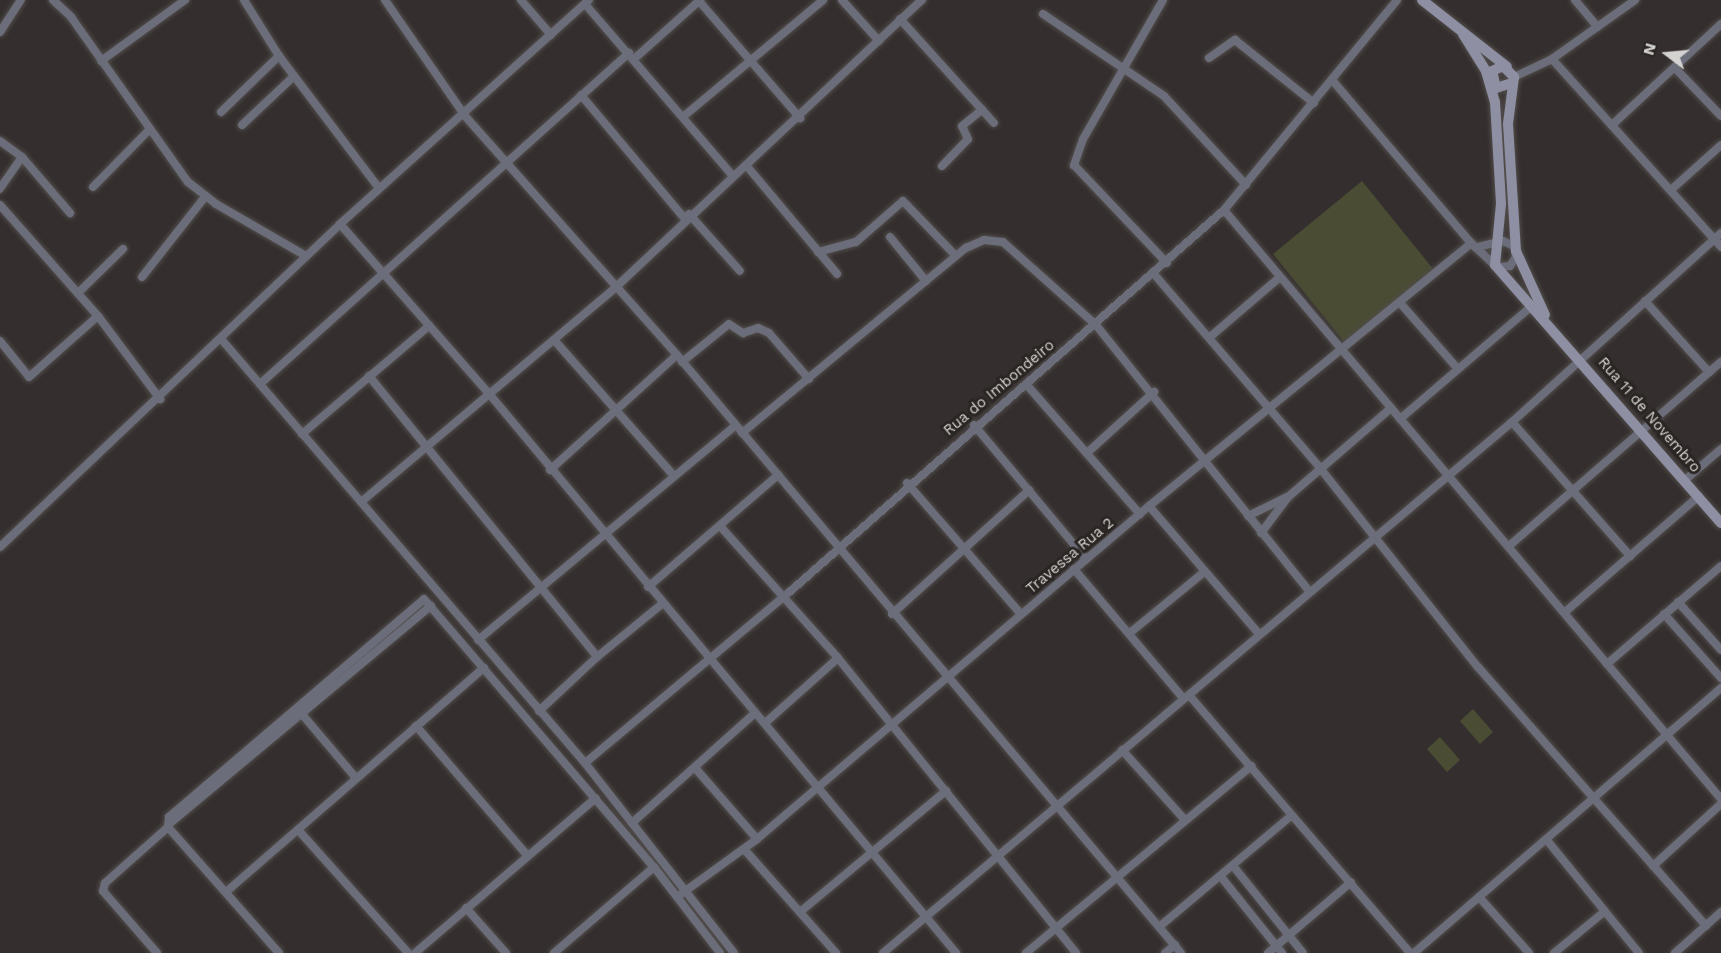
<!DOCTYPE html>
<html>
<head>
<meta charset="utf-8">
<style>
	body { margin:0 }
	#map { position:relative; width:1721px; height:953px; overflow:hidden; background:#342f2e; font-family:"Work Sans",sans-serif }
	div>[style] { position:absolute }
	.green>* { inset:0; background:#4a4c34 }
	.roads { filter:drop-shadow(0 0 2px #514d4b) drop-shadow(0 0 2px #514d4b) }
	.minor>* { height:8px; margin:-4px; padding:0 4px; transform-origin:4px; border-radius:4px; background:#6c6d7a }
	.secondary>* { height:10px; margin:-5px; padding:0 5px; transform-origin:5px; border-radius:5px; background:#8e8fa3 }
	span { translate:-50% -50%; white-space:nowrap; text-align:center; line-height:1.15; -webkit-text-stroke:6px #2a2624; paint-order:stroke }
	.street-label { font-size:15px; color:#d5d3d1 }
	.north { position:absolute; left:1637px; top:24px; width:60px; height:60px; -webkit-text-stroke:4px #2a2624; paint-order:stroke; rotate:286deg; font-size:16px; font-weight:700; line-height:24px; text-align:center; color:#d5d3d1 }
	.north::after { content:''; display:block; margin:auto; width:21px; height:27px; background:#d5d3d1; clip-path:polygon(50% 0,100% 100%,50% 72%,0 100%) }
</style>
</head>
<body>
<div id="map">
	<div class="green">
		<div style="clip-path:polygon(1362px 181px,1434px 270px,1345px 343px,1273px 254px)"></div>
		<div style="clip-path:polygon(1473px 709px,1493px 732px,1480px 744px,1460px 721px)"></div>
		<div style="clip-path:polygon(1440px 737px,1460px 760px,1447px 772px,1427px 749px)"></div>
	</div>
	<div class="roads">
		<div class="minor">
			<div style="left:53px;top:0;width:25px;rotate:43deg"></div>
			<div style="left:71px;top:17px;width:202px;rotate:54.7deg"></div>
			<div style="left:188px;top:182px;width:36px;rotate:38deg"></div>
			<div style="left:216px;top:204px;width:104px;rotate:30deg"></div>
			<div style="left:244px;top:0;width:66px;rotate:58deg"></div>
			<div style="left:279px;top:56px;width:166px;rotate:52.9deg"></div>
			<div style="left:385px;top:0;width:141px;rotate:55.4deg"></div>
			<div style="left:465px;top:116px;width:319px;rotate:48.4deg"></div>
			<div style="left:677px;top:355px;width:782px;rotate:49.88deg"></div>
			<div style="left:521px;top:0;width:46px;rotate:49.4deg"></div>
			<div style="left:842px;top:0;width:55px;rotate:47.9deg"></div>
			<div style="left:1163px;top:0;width:160px;rotate:119.9deg"></div>
			<div style="left:1083px;top:139px;width:28px;rotate:109deg"></div>
			<div style="left:1074px;top:165px;width:135px;rotate:46.5deg"></div>
			<div style="left:1575px;top:0;width:35px;rotate:50deg"></div>
			<div style="left:699px;top:1px;width:155px;rotate:49.2deg"></div>
			<div style="left:585px;top:4px;width:227px;rotate:49.3deg"></div>
			<div style="left:1043px;top:14px;width:146px;rotate:34.1deg"></div>
			<div style="left:1164px;top:96px;width:121px;rotate:47.3deg"></div>
			<div style="left:900px;top:19px;width:140px;rotate:47.9deg"></div>
			<div style="left:0;top:32px;width:38px;rotate:-57deg"></div>
			<div style="left:1209px;top:58px;width:32px;rotate:-35deg"></div>
			<div style="left:1235px;top:40px;width:101px;rotate:38.6deg"></div>
			<div style="left:634px;top:59px;width:89px;rotate:-41.8deg"></div>
			<div style="left:1552px;top:59px;width:253px;rotate:48deg"></div>
			<div style="left:101px;top:61px;width:104px;rotate:-36deg"></div>
			<div style="left:1675px;top:68px;width:66px;rotate:46.2deg"></div>
			<div style="left:1514px;top:77px;width:42px;rotate:-25.3deg"></div>
			<div style="left:1552px;top:59px;width:102px;rotate:-35.4deg"></div>
			<div style="left:1333px;top:81px;width:213px;rotate:49.6deg"></div>
			<div style="left:1471px;top:243px;width:33px;rotate:43deg"></div>
			<div style="left:1495px;top:265px;width:4px;rotate:27deg"></div>
			<div style="left:1499px;top:267px;width:11px;rotate:-5deg"></div>
			<div style="left:1510px;top:266px;width:11px;rotate:-56deg"></div>
			<div style="left:1516px;top:257px;width:11px;rotate:-100deg"></div>
			<div style="left:1514px;top:246px;width:12px;rotate:-156deg"></div>
			<div style="left:1503px;top:241px;width:28px;rotate:167deg"></div>
			<div style="left:581px;top:95px;width:162px;rotate:50deg"></div>
			<div style="left:221px;top:112px;width:81px;rotate:-44deg"></div>
			<div style="left:684px;top:116px;width:181px;rotate:-39.8deg"></div>
			<div style="left:242px;top:125px;width:71px;rotate:-43.3deg"></div>
			<div style="left:1612px;top:125px;width:149px;rotate:-42.8deg"></div>
			<div style="left:0;top:141px;width:27px;rotate:36deg"></div>
			<div style="left:22px;top:157px;width:39px;rotate:125deg"></div>
			<div style="left:22px;top:157px;width:74px;rotate:49.4deg"></div>
			<div style="left:746px;top:165px;width:142px;rotate:50.1deg"></div>
			<div style="left:942px;top:166px;width:37px;rotate:-46deg"></div>
			<div style="left:968px;top:139px;width:14px;rotate:-115deg"></div>
			<div style="left:962px;top:126px;width:26px;rotate:-39deg"></div>
			<div style="left:93px;top:187px;width:81px;rotate:-45.5deg"></div>
			<div style="left:1672px;top:189px;width:66px;rotate:-41.9deg"></div>
			<div style="left:0;top:205px;width:148px;rotate:48.6deg"></div>
			<div style="left:98px;top:316px;width:104px;rotate:53.2deg"></div>
			<div style="left:1224px;top:210px;width:771px;rotate:49.84deg"></div>
			<div style="left:689px;top:214px;width:76px;rotate:48.2deg"></div>
			<div style="left:340px;top:224px;width:229px;rotate:48.7deg"></div>
			<div style="left:491px;top:396px;width:726px;rotate:50.14deg"></div>
			<div style="left:890px;top:237px;width:57px;rotate:50.7deg"></div>
			<div style="left:818px;top:252px;width:39px;rotate:-15deg"></div>
			<div style="left:856px;top:242px;width:62px;rotate:-41.1deg"></div>
			<div style="left:903px;top:201px;width:76px;rotate:46.1deg"></div>
			<div style="left:1154px;top:274px;width:255px;rotate:49.4deg"></div>
			<div style="left:1320px;top:468px;width:254px;rotate:51.6deg"></div>
			<div style="left:1478px;top:667px;width:345px;rotate:48.6deg"></div>
			<div style="left:142px;top:277px;width:102px;rotate:-51.8deg"></div>
			<div style="left:78px;top:293px;width:63px;rotate:-44.4deg"></div>
			<div style="left:1645px;top:301px;width:96px;rotate:48deg"></div>
			<div style="left:1401px;top:304px;width:86px;rotate:48.8deg"></div>
			<div style="left:1210px;top:337px;width:92px;rotate:-40.6deg"></div>
			<div style="left:222px;top:340px;width:557px;rotate:49.37deg"></div>
			<div style="left:585px;top:763px;width:241px;rotate:51.9deg"></div>
			<div style="left:0;top:341px;width:46px;rotate:51.1deg"></div>
			<div style="left:29px;top:377px;width:92px;rotate:-41.5deg"></div>
			<div style="left:555px;top:341px;width:180px;rotate:48.6deg"></div>
			<div style="left:682px;top:362px;width:60px;rotate:-39deg"></div>
			<div style="left:729px;top:324px;width:17px;rotate:33deg"></div>
			<div style="left:743px;top:333px;width:16px;rotate:-18deg"></div>
			<div style="left:758px;top:328px;width:12px;rotate:24deg"></div>
			<div style="left:769px;top:333px;width:61px;rotate:49deg"></div>
			<div style="left:369px;top:376px;width:362px;rotate:50.9deg"></div>
			<div style="left:597px;top:657px;width:84px;rotate:-39.2deg"></div>
			<div style="left:260px;top:384px;width:496px;rotate:-41.9deg"></div>
			<div style="left:1026px;top:384px;width:173px;rotate:48.8deg"></div>
			<div style="left:1400px;top:419px;width:174px;rotate:-40.6deg"></div>
			<div style="left:1512px;top:422px;width:179px;rotate:48.6deg"></div>
			<div style="left:974px;top:425px;width:175px;rotate:50.1deg"></div>
			<div style="left:742px;top:433px;width:291px;rotate:-39.6deg"></div>
			<div style="left:966px;top:248px;width:20px;rotate:-24deg"></div>
			<div style="left:984px;top:240px;width:19px;rotate:6deg"></div>
			<div style="left:1003px;top:242px;width:125px;rotate:41.7deg"></div>
			<div style="left:1096px;top:325px;width:341px;rotate:51.3deg"></div>
			<div style="left:302px;top:434px;width:167px;rotate:-40.4deg"></div>
			<div style="left:1087px;top:453px;width:91px;rotate:-42.3deg"></div>
			<div style="left:550px;top:470px;width:171px;rotate:-42.2deg"></div>
			<div style="left:1685px;top:480px;width:48px;rotate:-40.7deg"></div>
			<div style="left:907px;top:483px;width:174px;rotate:49deg"></div>
			<div style="left:361px;top:502px;width:334px;rotate:-40.1deg"></div>
			<div style="left:616px;top:287px;width:420px;rotate:-43.2deg"></div>
			<div style="left:1149px;top:506px;width:169px;rotate:49.3deg"></div>
			<div style="left:1248px;top:516px;width:43px;rotate:-26deg"></div>
			<div style="left:720px;top:526px;width:177px;rotate:48.2deg"></div>
			<div style="left:838px;top:658px;width:98px;rotate:138.3deg"></div>
			<div style="left:1261px;top:533px;width:45px;rotate:-53.1deg"></div>
			<div style="left:1288px;top:497px;width:136px;rotate:-40.8deg"></div>
			<div style="left:1509px;top:546px;width:281px;rotate:-41deg"></div>
			<div style="left:0;top:547px;width:469px;rotate:-43.5deg"></div>
			<div style="left:340px;top:224px;width:335px;rotate:-42deg"></div>
			<div style="left:1074px;top:569px;width:170px;rotate:49.8deg"></div>
			<div style="left:648px;top:587px;width:172px;rotate:-40.7deg"></div>
			<div style="left:1678px;top:602px;width:64px;rotate:48.1deg"></div>
			<div style="left:1565px;top:612px;width:177px;rotate:-40.9deg"></div>
			<div style="left:892px;top:614px;width:185px;rotate:-42.1deg"></div>
			<div style="left:1664px;top:614px;width:86px;rotate:48.3deg"></div>
			<div style="left:1131px;top:632px;width:94px;rotate:-39.4deg"></div>
			<div style="left:478px;top:640px;width:334px;rotate:-39.8deg"></div>
			<div style="left:838px;top:658px;width:379px;rotate:51.1deg"></div>
			<div style="left:1607px;top:664px;width:150px;rotate:-40.7deg"></div>
			<div style="left:1189px;top:695px;width:340px;rotate:49.4deg"></div>
			<div style="left:539px;top:711px;width:79px;rotate:-43deg"></div>
			<div style="left:301px;top:713px;width:85px;rotate:49.8deg"></div>
			<div style="left:416px;top:726px;width:170px;rotate:49.3deg"></div>
			<div style="left:1122px;top:750px;width:94px;rotate:48deg"></div>
			<div style="left:585px;top:763px;width:262px;rotate:-39.9deg"></div>
			<div style="left:786px;top:595px;width:583px;rotate:-41.32deg"></div>
			<div style="left:1224px;top:210px;width:272px;rotate:-50.5deg"></div>
			<div style="left:696px;top:769px;width:93px;rotate:48.9deg"></div>
			<div style="left:632px;top:823px;width:165px;rotate:-41.8deg"></div>
			<div style="left:169px;top:824px;width:341px;rotate:-39.8deg"></div>
			<div style="left:300px;top:832px;width:162px;rotate:48.2deg"></div>
			<div style="left:1546px;top:839px;width:147px;rotate:50.8deg"></div>
			<div style="left:744px;top:849px;width:139px;rotate:48.5deg"></div>
			<div style="left:1653px;top:866px;width:92px;rotate:-42.4deg"></div>
			<div style="left:1234px;top:867px;width:110px;rotate:51.3deg"></div>
			<div style="left:1222px;top:878px;width:96px;rotate:51.3deg"></div>
			<div style="left:226px;top:892px;width:342px;rotate:-41deg"></div>
			<div style="left:677px;top:897px;width:99px;rotate:-35.9deg"></div>
			<div style="left:757px;top:839px;width:514px;rotate:-40.35deg"></div>
			<div style="left:1149px;top:506px;width:416px;rotate:-39.2deg"></div>
			<div style="left:1479px;top:897px;width:75px;rotate:48.2deg"></div>
			<div style="left:466px;top:908px;width:60px;rotate:48.4deg"></div>
			<div style="left:800px;top:912px;width:190px;rotate:-39.7deg"></div>
			<div style="left:1159px;top:927px;width:172px;rotate:-40.1deg"></div>
			<div style="left:157px;top:953px;width:82px;rotate:-131.1deg"></div>
			<div style="left:103px;top:891px;width:8px;rotate:-76deg"></div>
			<div style="left:105px;top:883px;width:84px;rotate:-41.6deg"></div>
			<div style="left:279px;top:953px;width:168px;rotate:-131.4deg"></div>
			<div style="left:168px;top:827px;width:10px;rotate:-84deg"></div>
			<div style="left:169px;top:817px;width:335px;rotate:-40.5deg"></div>
			<div style="left:424px;top:599px;width:353px;rotate:49.4deg"></div>
			<div style="left:654px;top:867px;width:108px;rotate:52.5deg"></div>
			<div style="left:415px;top:953px;width:238px;rotate:-40.6deg"></div>
			<div style="left:554px;top:953px;width:132px;rotate:-40.7deg"></div>
			<div style="left:883px;top:953px;width:823px;rotate:-40.17deg"></div>
			<div style="left:1512px;top:422px;width:282px;rotate:-42.1deg"></div>
			<div style="left:1026px;top:953px;width:293px;rotate:-39.7deg"></div>
			<div style="left:1165px;top:953px;width:13px;rotate:-39deg"></div>
			<div style="left:1268px;top:953px;width:109px;rotate:-40.5deg"></div>
			<div style="left:1414px;top:953px;width:406px;rotate:-40.8deg"></div>
			<div style="left:1554px;top:953px;width:65px;rotate:-39.4deg"></div>
			<div style="left:1675px;top:953px;width:62px;rotate:-41.7deg"></div>
		</div>
		<div class="secondary">
			<div style="left:1422px;top:0;width:108px;rotate:38.2deg"></div>
			<div style="left:1463px;top:34px;width:44px;rotate:58.1deg"></div>
			<div style="left:1486px;top:71px;width:32px;rotate:74deg"></div>
			<div style="left:1495px;top:102px;width:102px;rotate:86.6deg"></div>
			<div style="left:1501px;top:204px;width:61px;rotate:95.6deg"></div>
			<div style="left:1495px;top:265px;width:343px;rotate:48.8deg"></div>
			<div style="left:1512px;top:83px;width:17px;rotate:163deg"></div>
			<div style="left:1496px;top:88px;width:17px;rotate:-103deg"></div>
			<div style="left:1492px;top:71px;width:12px;rotate:-24deg"></div>
			<div style="left:1503px;top:66px;width:16px;rotate:45deg"></div>
			<div style="left:1514px;top:77px;width:47px;rotate:97.3deg"></div>
			<div style="left:1508px;top:124px;width:127px;rotate:86.4deg"></div>
			<div style="left:1516px;top:251px;width:70px;rotate:65.6deg"></div>
		</div>
	</div>
	<div class="street-label">
		<span style="left:999px;top:388px;rotate:-40deg">Rua do Imbondeiro</span>
		<span style="left:1649px;top:415px;rotate:49deg">Rua 11 de Novembro</span>
		<span style="left:1070px;top:556px;rotate:-40deg">Travessa Rua 2</span>
	</div>
	<div class="north">N</div>
</div>
</body>
</html>
